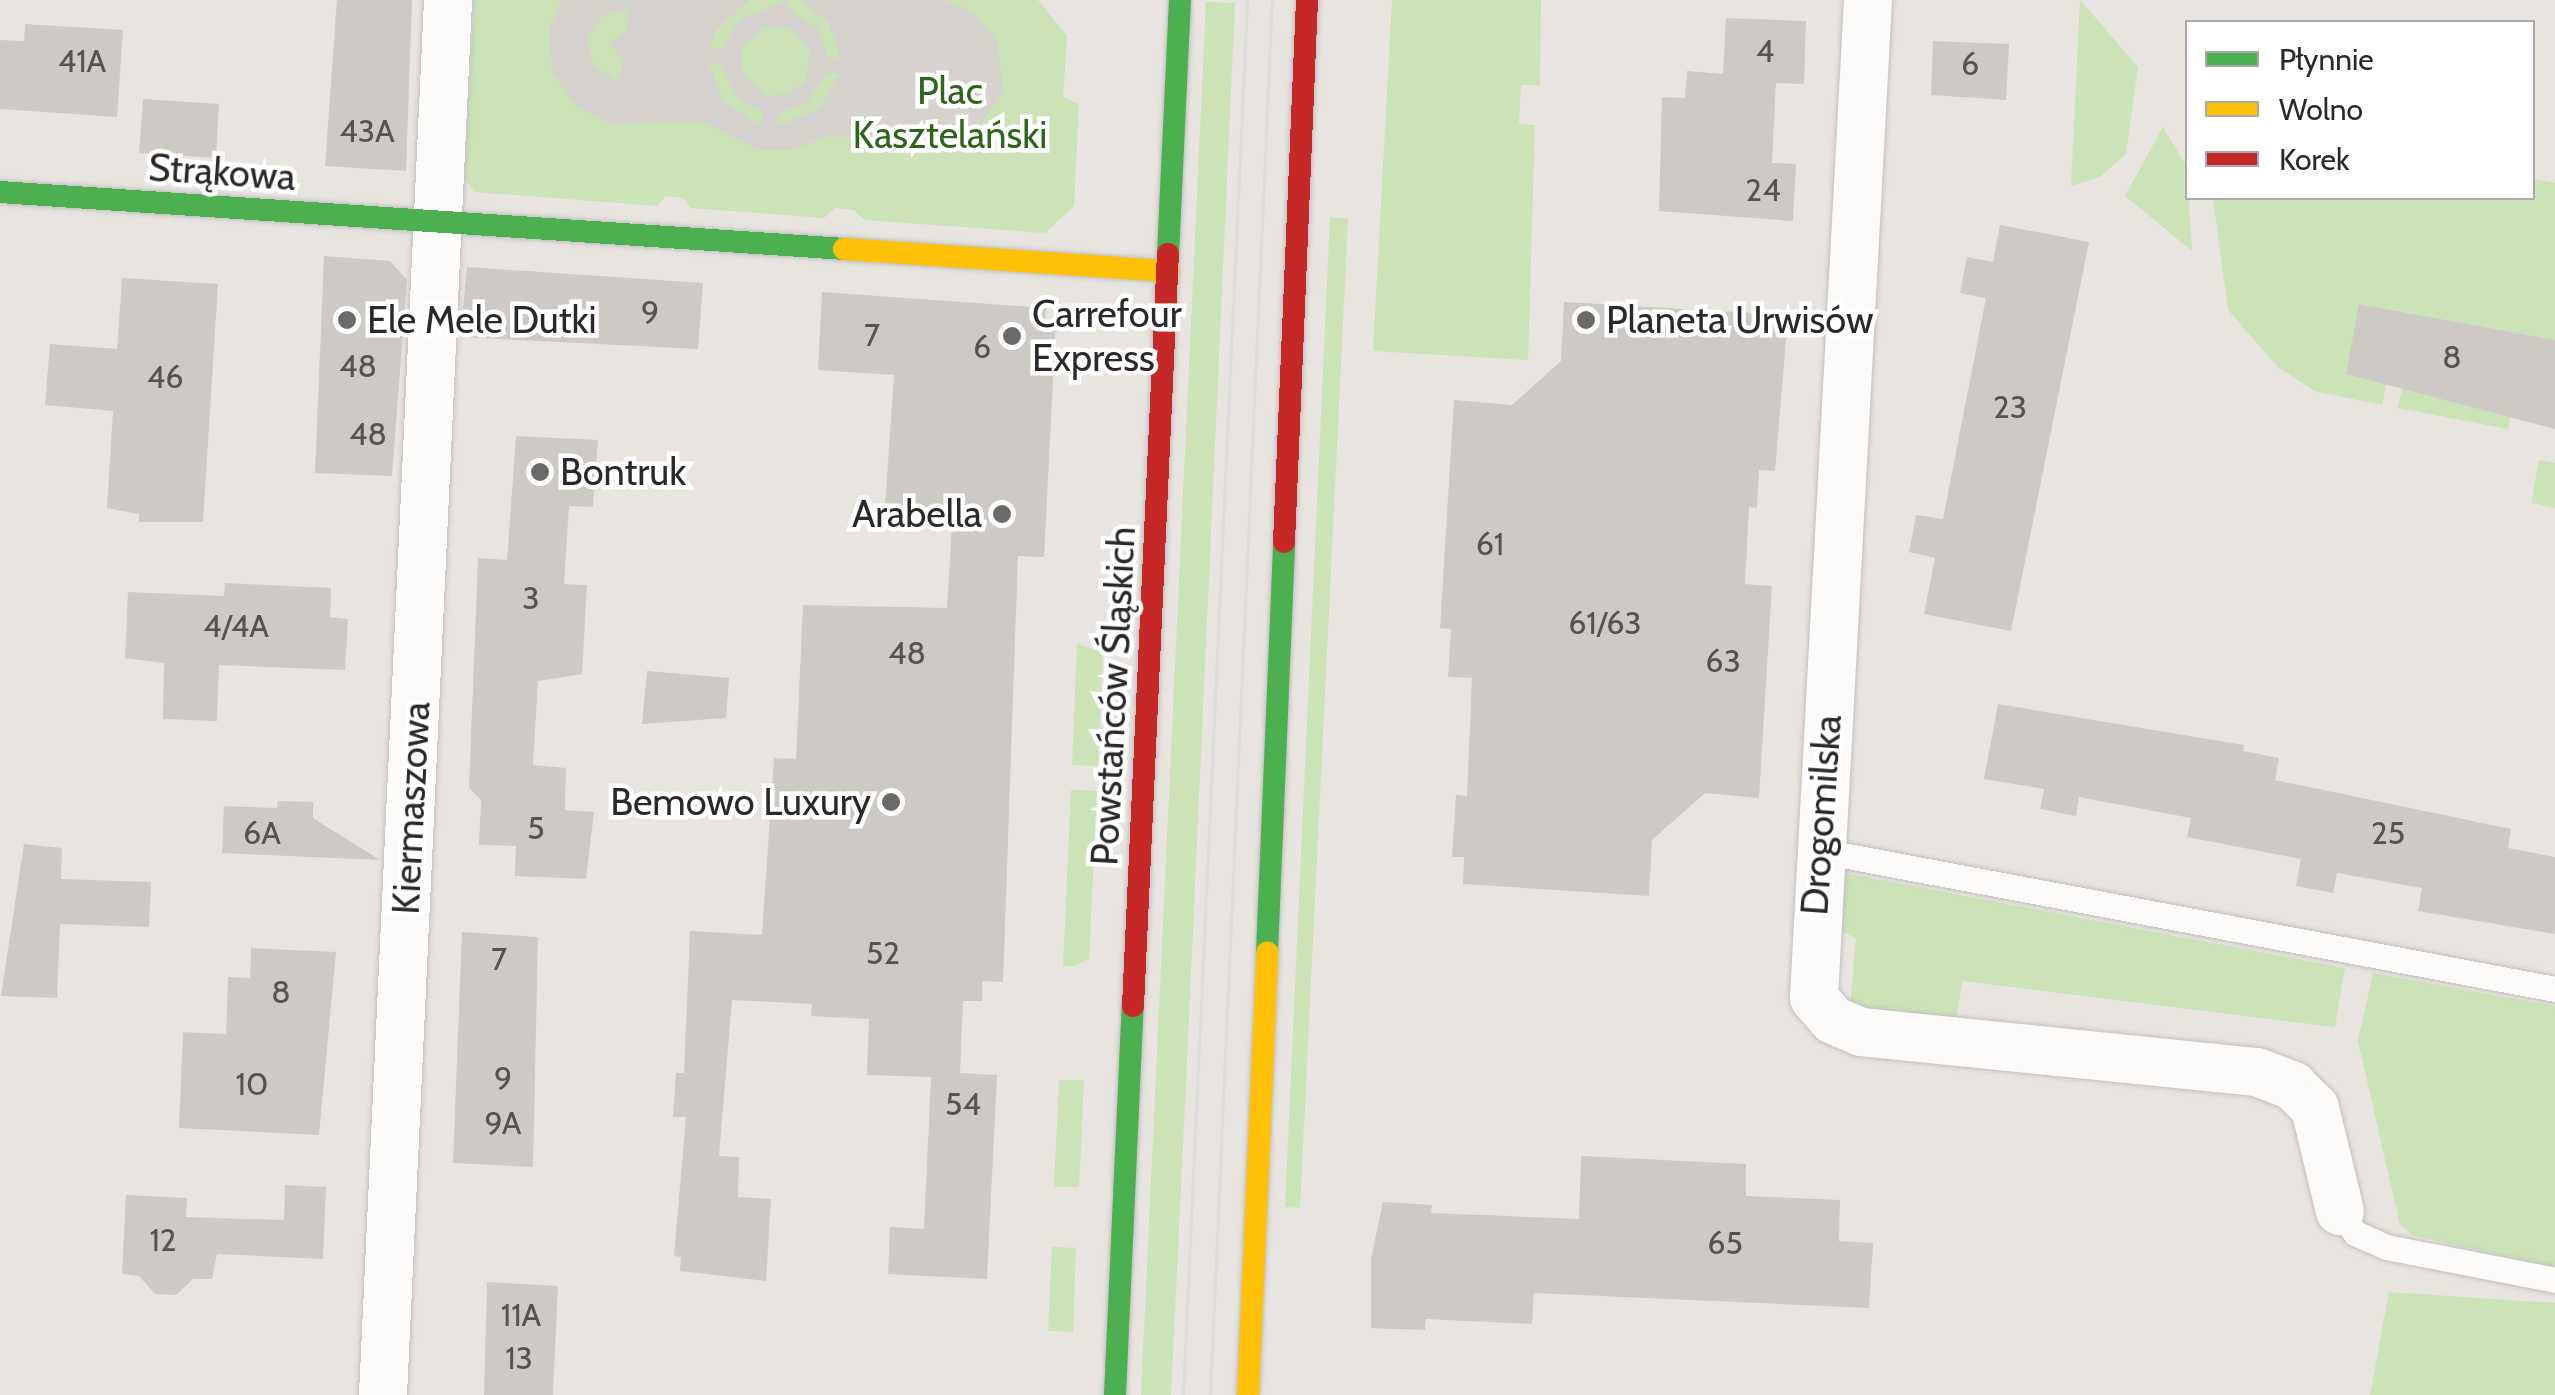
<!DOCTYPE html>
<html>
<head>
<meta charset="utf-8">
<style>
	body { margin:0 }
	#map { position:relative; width:2555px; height:1395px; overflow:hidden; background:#e8e4df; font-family:Cabin,sans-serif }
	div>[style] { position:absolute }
	.green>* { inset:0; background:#cbe3b7 }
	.plaza>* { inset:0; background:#d6d2ce }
	.building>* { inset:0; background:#cdcac6 }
	.roads { filter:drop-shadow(0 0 2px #c1c0c0) drop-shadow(0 0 2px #c1c0c0) }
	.lane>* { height:25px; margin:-12.5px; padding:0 12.5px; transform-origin:12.5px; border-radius:12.5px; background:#fcfbfa }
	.street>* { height:48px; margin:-24px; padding:0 24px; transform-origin:24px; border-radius:24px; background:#fcfbfa }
	.fast>* { height:22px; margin:-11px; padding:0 11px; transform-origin:11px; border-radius:11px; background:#4caf50 }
	.slow>* { height:22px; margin:-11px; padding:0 11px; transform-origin:11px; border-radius:11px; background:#ffc107 }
	.jam>* { height:22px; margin:-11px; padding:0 11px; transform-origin:11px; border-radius:11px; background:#c62828 }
	.tram>* { height:2.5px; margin:-1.25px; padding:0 1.25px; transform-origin:1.25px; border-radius:1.25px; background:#ddddde }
	.dots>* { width:28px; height:28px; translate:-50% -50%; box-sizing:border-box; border:5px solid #fff; border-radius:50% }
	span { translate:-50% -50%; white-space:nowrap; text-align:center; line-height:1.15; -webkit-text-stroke:9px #fff; paint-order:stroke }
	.number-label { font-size:32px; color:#545352 }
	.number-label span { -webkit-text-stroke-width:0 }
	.park-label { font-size:38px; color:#2d661a }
	.street-label { font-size:38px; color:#292929 }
	.poi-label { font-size:38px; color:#292929 }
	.left { translate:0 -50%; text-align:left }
	.right { translate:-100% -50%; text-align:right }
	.legend { position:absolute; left:2185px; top:20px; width:350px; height:180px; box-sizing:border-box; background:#fff; border:2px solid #a9a9a9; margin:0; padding:12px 18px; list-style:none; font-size:30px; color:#292929 }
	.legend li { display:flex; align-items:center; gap:20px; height:50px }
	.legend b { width:50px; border:2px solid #a9a9a9 }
</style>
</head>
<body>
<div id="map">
	<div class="green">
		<div style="clip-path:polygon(474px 0,1038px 0,1067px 36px,1063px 97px,1079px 104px,1074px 206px,1045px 233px,864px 220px,854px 210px,835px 208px,824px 218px,691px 208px,683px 198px,666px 196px,657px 206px,474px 192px,464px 177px)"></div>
		<div style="clip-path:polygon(1392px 0,1541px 0,1540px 85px,1521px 85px,1519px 124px,1535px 125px,1528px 360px,1373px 351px)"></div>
		<div style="clip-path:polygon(2080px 0,2138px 67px,2126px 154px,2100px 177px,2071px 186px)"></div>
		<div style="clip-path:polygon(1206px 2px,1235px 3px,1187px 1061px,1171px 1395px,1141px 1395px)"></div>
		<div style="clip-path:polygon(2163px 127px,2187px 167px,2192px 251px,2125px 196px)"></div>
		<div style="clip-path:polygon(2533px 179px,2555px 183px,2555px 340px,2360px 304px,2347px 373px,2387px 381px,2382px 405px,2314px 391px,2278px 367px,2228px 310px,2213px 198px,2532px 198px)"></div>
		<div style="clip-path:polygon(1330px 217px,1348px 219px,1300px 1208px,1285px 1207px)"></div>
		<div style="clip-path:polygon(2403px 384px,2513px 405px,2508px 429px,2398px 408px)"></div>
		<div style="clip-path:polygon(2539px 460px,2555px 463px,2555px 508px,2531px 503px)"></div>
		<div style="clip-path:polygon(1077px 644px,1103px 652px,1098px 766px,1072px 765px)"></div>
		<div style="clip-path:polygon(1071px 790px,1097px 791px,1089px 959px,1074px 966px,1063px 966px)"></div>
		<div style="clip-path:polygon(1844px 873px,2345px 968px,2335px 1027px,1962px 981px,1956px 1022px,1850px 1007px,1856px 938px,1822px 922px)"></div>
		<div style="clip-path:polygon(2373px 973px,2555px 1006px,2555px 1268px,2412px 1235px,2400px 1225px,2358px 1041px)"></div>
		<div style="clip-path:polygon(1059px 1080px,1084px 1080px,1079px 1187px,1054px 1187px)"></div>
		<div style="clip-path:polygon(1052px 1247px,1076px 1248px,1073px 1332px,1048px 1331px)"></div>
		<div style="clip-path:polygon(2389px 1292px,2555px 1303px,2555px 1395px,2370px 1395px)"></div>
	</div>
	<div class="plaza">
		<div style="clip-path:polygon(evenodd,562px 0,749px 0,717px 29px,710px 48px,722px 49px,739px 20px,788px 0,788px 9px,818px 29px,828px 58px,841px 59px,829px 23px,801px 0,945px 0,974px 14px,997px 41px,1003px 90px,973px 137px,933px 152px,833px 135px,790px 150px,759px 150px,703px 122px,612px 124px,577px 107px,552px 72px,549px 30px,562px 0,628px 9px,627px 30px,610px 44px,624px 61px,618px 81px,593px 65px,587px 40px,603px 15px,628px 9px,562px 0,764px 27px,790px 28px,810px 50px,806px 80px,790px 94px,765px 96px,741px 72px,742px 46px,764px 27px,562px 0,709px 63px,721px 64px,738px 99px,763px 112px,761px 125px,723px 102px,709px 63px,562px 0,840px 74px,817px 111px,777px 126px,778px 114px,807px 103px,827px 73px,840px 74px)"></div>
	</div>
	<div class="building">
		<div style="clip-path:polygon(337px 0,412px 0,406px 171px,325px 166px)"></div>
		<div style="clip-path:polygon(1726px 18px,1806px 21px,1804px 84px,1776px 83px,1772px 163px,1796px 164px,1793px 221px,1659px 211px,1662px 97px,1685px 98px,1687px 71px,1723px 74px)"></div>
		<div style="clip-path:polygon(25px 24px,123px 30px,117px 117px,0 109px,0 40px,24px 41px)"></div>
		<div style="clip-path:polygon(1933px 41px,2009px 44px,2006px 100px,1931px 95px)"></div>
		<div style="clip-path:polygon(143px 99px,219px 104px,216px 158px,139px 153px)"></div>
		<div style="clip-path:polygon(2000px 225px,2089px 242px,2011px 631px,1924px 614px,1935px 558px,1909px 552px,1916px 515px,1943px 519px,1986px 298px,1960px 293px,1967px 257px,1993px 262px)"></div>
		<div style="clip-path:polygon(324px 256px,390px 261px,407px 280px,392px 476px,315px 473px)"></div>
		<div style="clip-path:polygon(467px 267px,703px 283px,698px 349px,460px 337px)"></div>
		<div style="clip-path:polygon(122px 278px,218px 284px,203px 522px,139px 522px,139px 514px,107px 508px,113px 411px,45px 405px,50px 344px,117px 349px)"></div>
		<div style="clip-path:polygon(822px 292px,1046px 308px,1045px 320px,1056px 321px,1044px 557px,1018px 556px,1003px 982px,982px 981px,982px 1001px,963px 1001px,960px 1073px,997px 1075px,987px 1279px,888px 1274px,890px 1227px,924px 1229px,931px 1077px,867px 1075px,869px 1019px,811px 1016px,812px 1004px,732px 1000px,719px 1156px,739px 1157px,738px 1197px,771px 1199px,766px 1281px,680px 1271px,681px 1257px,674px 1256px,686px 1117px,673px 1117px,676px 1073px,684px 1073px,690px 931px,762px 935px,774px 758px,796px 759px,803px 605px,947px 608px,952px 525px,884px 520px,894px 375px,818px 370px)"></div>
		<div style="clip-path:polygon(1564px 302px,1788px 315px,1775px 471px,1759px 470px,1757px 508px,1749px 507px,1745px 584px,1772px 586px,1759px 798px,1705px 793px,1652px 840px,1649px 896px,1463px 884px,1464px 857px,1452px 857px,1456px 795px,1467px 796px,1472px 678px,1448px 677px,1451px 629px,1440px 628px,1454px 400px,1512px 405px,1561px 361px)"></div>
		<div style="clip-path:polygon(2359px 304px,2555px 340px,2555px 429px,2346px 374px)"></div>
		<div style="clip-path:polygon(516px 436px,598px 440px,593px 507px,569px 506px,564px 584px,587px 585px,582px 674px,538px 681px,533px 765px,566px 768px,565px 810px,594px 812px,586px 879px,515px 876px,516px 846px,479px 845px,481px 800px,469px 788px,478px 558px,507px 560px)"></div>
		<div style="clip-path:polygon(225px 583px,331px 588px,330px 617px,348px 619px,345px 670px,219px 665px,217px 721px,163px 719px,164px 663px,125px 658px,128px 592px,224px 596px)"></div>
		<div style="clip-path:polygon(647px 671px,729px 678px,726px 718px,642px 724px)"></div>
		<div style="clip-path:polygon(1998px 704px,2244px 745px,2243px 751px,2279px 758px,2275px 780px,2511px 829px,2508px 848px,2555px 857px,2555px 934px,2418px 911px,2422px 888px,2337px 873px,2333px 893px,2296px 886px,2301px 859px,2187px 837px,2191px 818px,2079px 797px,2076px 816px,2040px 809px,2044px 789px,1984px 779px)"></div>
		<div style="clip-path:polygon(278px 801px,313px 802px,313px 818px,380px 860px,222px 853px,224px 806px,277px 808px)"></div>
		<div style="clip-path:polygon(24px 844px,62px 848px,61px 879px,151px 882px,149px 927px,60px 924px,57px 998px,1px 996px)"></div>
		<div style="clip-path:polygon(462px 932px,538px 937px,533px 1167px,453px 1163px)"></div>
		<div style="clip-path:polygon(251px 948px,336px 952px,319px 1135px,179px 1128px,183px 1032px,226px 1034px,228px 977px,250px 978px)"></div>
		<div style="clip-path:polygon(1581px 1156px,1746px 1164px,1746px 1196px,1840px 1200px,1839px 1241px,1873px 1243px,1869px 1308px,1534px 1293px,1532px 1324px,1426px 1319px,1425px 1330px,1371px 1328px,1371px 1259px,1383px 1202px,1432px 1205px,1431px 1213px,1579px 1219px)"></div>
		<div style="clip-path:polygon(285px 1185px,326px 1187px,323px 1259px,217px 1254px,212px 1279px,193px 1279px,176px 1295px,155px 1294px,139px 1276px,122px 1274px,126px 1195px,187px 1198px,186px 1217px,284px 1220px)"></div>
		<div style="clip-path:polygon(487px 1282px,558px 1286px,553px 1395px,484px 1395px)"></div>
	</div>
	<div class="roads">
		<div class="lane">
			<div style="left:1821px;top:851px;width:747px;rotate:10.65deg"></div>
			<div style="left:2340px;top:1211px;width:27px;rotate:56deg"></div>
			<div style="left:2355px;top:1233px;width:34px;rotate:24deg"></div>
			<div style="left:2386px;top:1247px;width:172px;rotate:11deg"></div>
		</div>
		<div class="street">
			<div style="left:1868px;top:0;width:999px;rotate:93.1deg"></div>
			<div style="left:1814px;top:998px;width:29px;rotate:49deg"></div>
			<div style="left:1833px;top:1020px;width:30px;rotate:23deg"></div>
			<div style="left:1861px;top:1032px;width:398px;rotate:5.8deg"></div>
			<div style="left:2257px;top:1072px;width:39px;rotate:21deg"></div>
			<div style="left:2293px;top:1086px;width:31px;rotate:45deg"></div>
			<div style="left:2315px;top:1108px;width:106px;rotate:76.4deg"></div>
			<div style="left:383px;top:1395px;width:1397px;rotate:-87.33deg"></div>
		</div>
		<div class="fast">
			<div style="left:0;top:192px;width:846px;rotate:3.86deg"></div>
			<div style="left:1168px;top:254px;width:254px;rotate:-87.3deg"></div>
			<div style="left:1267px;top:952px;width:410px;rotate:-87.6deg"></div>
			<div style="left:1115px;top:1395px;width:389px;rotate:-87.4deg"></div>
		</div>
		<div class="slow">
			<div style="left:844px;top:249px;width:325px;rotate:3.9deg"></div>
			<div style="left:1248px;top:1395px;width:443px;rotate:-87.5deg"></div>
		</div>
		<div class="jam">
			<div style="left:1284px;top:542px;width:542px;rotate:-87.57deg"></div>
			<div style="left:1133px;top:1006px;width:753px;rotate:-87.34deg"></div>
		</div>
	</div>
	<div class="tram">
		<div style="left:1183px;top:1395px;width:1396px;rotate:-87.37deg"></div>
		<div style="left:1210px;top:1395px;width:1396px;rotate:-87.46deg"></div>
	</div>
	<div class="dots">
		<div style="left:347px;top:320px;background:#6c6a69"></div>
		<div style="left:1586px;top:320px;background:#6c6a69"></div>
		<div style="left:1012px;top:336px;background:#6c6a69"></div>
		<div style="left:540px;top:472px;background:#6c6a69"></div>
		<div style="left:1002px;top:514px;background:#6c6a69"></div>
		<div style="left:891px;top:802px;background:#6c6a69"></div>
	</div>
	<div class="number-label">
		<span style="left:1765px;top:51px">4</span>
		<span style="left:82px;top:61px">41A</span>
		<span style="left:1970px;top:64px">6</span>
		<span style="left:367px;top:131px">43A</span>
		<span style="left:1763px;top:190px">24</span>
		<span style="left:650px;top:312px">9</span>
		<span style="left:872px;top:335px">7</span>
		<span style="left:982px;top:347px">6</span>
		<span style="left:2452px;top:357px">8</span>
		<span style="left:358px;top:366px">48</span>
		<span style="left:165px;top:377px">46</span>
		<span style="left:2010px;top:407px">23</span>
		<span style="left:368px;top:434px">48</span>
		<span style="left:1490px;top:544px">61</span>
		<span style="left:531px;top:598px">3</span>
		<span style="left:1605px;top:623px">61/63</span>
		<span style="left:236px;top:626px">4/4A</span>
		<span style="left:907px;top:653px">48</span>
		<span style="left:1723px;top:661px">63</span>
		<span style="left:536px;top:828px">5</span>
		<span style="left:262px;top:833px">6A</span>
		<span style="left:2388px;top:833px">25</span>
		<span style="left:883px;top:953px">52</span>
		<span style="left:499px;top:959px">7</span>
		<span style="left:281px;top:992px">8</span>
		<span style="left:503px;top:1078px">9</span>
		<span style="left:252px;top:1084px">10</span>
		<span style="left:963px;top:1104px">54</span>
		<span style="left:503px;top:1123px">9A</span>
		<span style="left:163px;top:1240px">12</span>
		<span style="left:1725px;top:1243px">65</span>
		<span style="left:521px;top:1315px">11A</span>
		<span style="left:519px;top:1358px">13</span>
	</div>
	<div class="park-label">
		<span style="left:950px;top:113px">Plac<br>Kasztelański</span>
	</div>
	<div class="street-label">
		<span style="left:222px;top:172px;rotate:4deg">Strąkowa</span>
		<span style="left:1113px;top:696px;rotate:-87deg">Powstańców Śląskich</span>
		<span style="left:411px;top:808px;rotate:-87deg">Kiermaszowa</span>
		<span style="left:1821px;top:815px;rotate:-86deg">Drogomilska</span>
	</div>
	<div class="poi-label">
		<span class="left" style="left:1032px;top:336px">Carrefour<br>Express</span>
		<span class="left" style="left:367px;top:320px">Ele Mele Dutki</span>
		<span class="left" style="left:1606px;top:320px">Planeta Urwisów</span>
		<span class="left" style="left:560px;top:472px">Bontruk</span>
		<span class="right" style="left:982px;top:514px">Arabella</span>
		<span class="right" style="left:871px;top:802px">Bemowo Luxury</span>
	</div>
	<ul class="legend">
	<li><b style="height:12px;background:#4caf50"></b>Płynnie</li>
	<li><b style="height:12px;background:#ffc107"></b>Wolno</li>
	<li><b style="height:12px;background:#c62828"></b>Korek</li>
	</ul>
</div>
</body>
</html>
